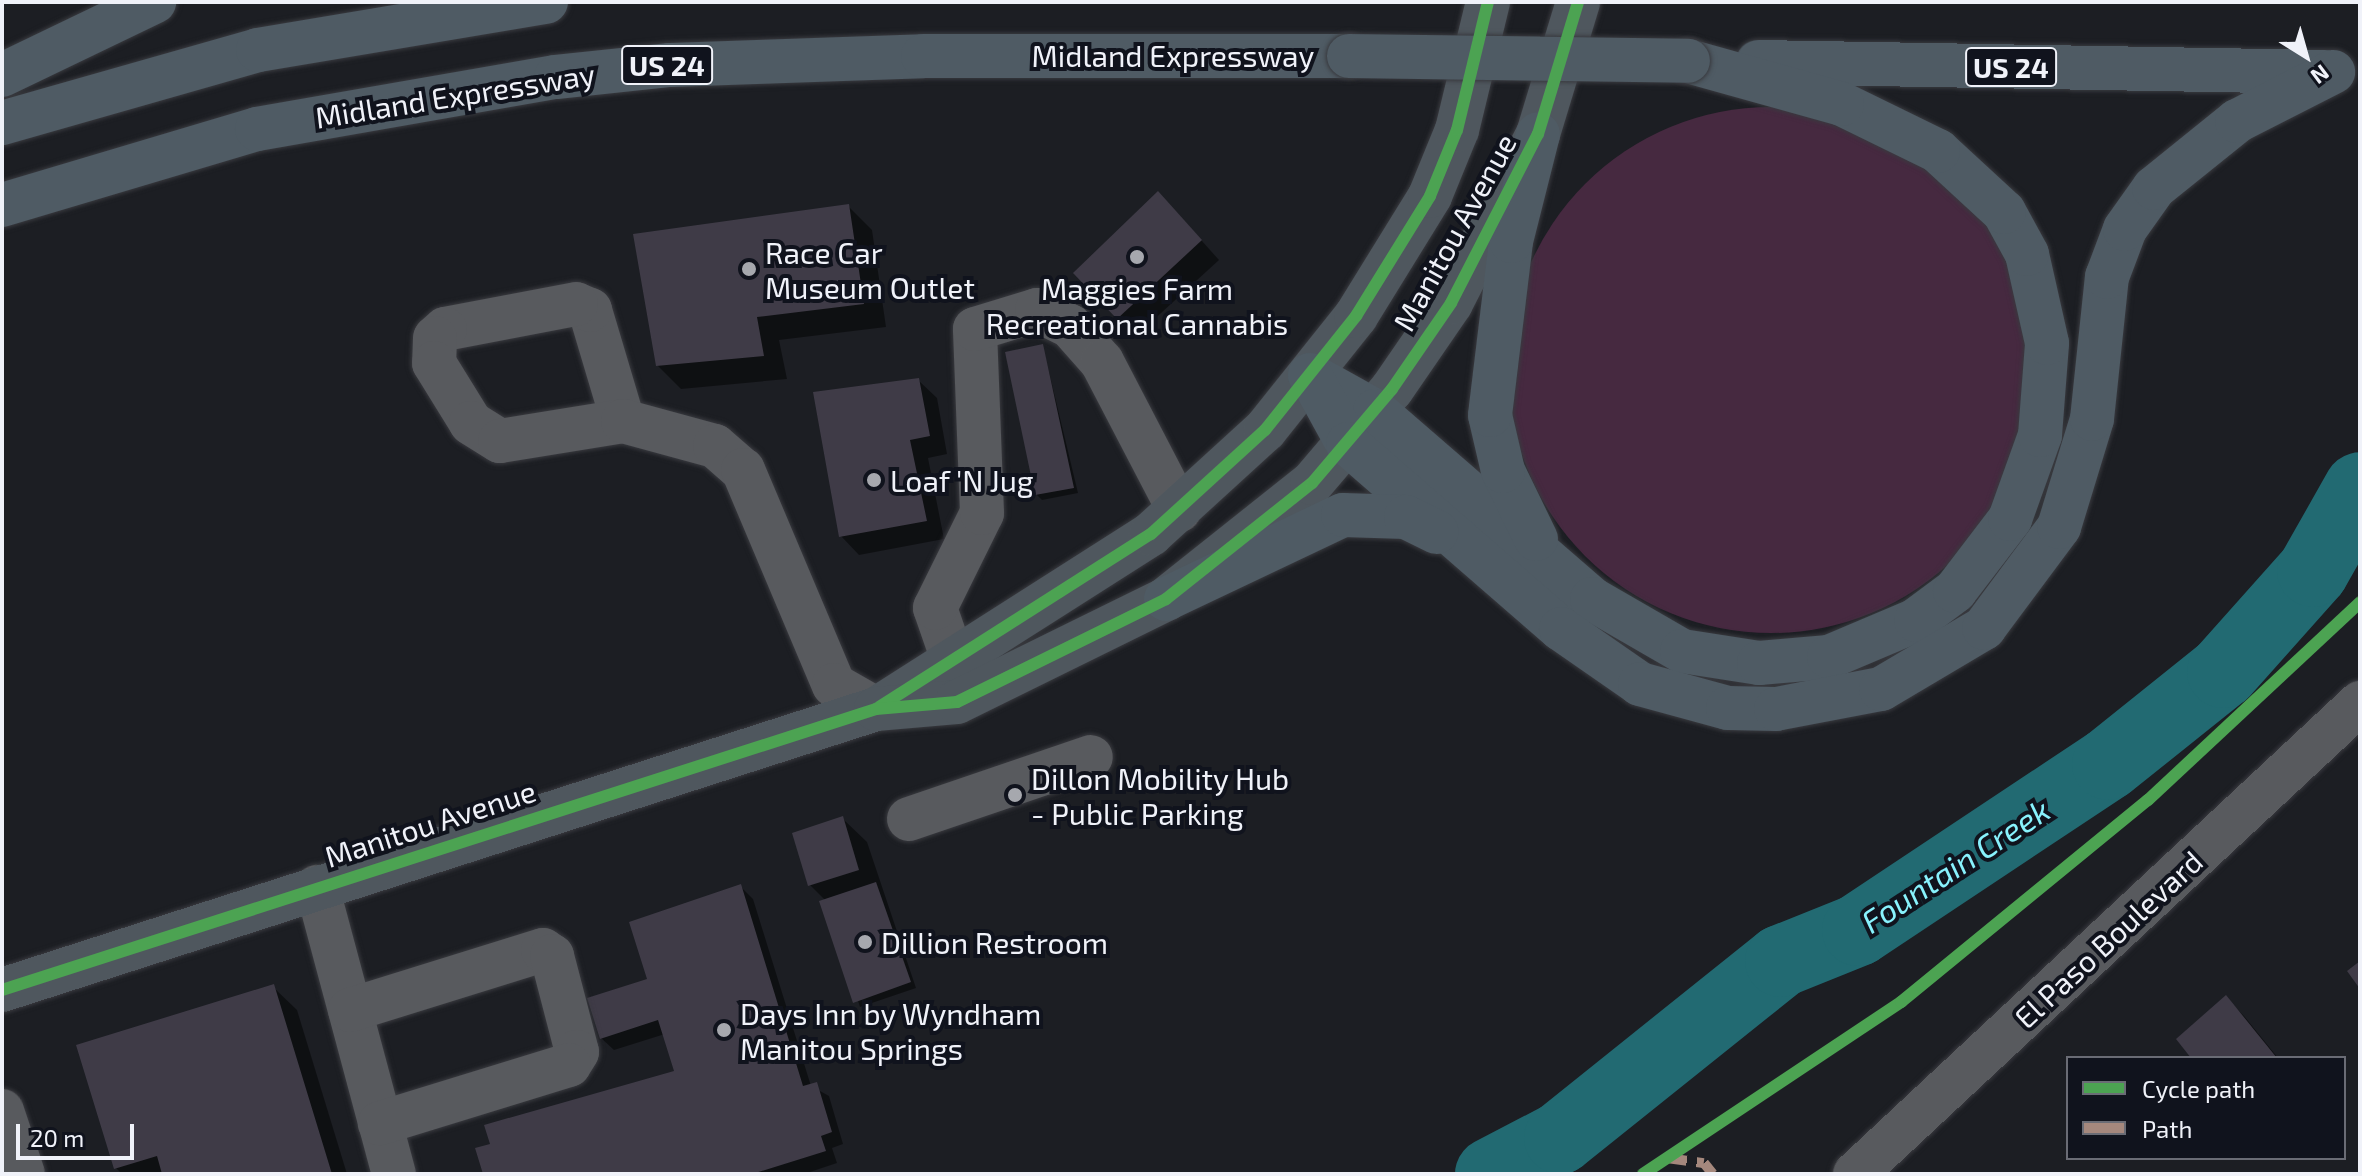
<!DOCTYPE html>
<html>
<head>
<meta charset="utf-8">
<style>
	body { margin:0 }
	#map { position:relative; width:2362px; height:1176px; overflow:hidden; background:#1c1e23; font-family:"Exo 2",sans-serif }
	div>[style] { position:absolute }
	.green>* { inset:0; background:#462940 }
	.round { border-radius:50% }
	.shadow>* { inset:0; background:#0007 }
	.river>* { height:72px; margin:-36px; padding:0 36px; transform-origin:36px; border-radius:36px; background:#226a72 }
	.building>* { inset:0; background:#3f3b47 }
	.roads { filter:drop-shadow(0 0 2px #393a3f) drop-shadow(0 0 2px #393a3f) }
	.minor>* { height:44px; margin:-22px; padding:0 22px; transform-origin:22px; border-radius:22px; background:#585a5e }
	.major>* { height:44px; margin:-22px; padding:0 22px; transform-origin:22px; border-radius:22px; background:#4f575e }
	.highway>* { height:44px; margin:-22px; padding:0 22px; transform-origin:22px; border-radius:22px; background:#4f5b64 }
	.bridges { filter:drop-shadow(0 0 2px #393a3f) drop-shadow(0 0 2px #393a3f) }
	.highway-bridge>* { height:44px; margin:-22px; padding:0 22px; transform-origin:22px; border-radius:22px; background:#4f5b64 }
	.quiet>* { height:10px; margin-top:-5px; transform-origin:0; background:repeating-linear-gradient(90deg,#a5887d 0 20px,transparent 0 30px) }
	.cycleway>* { height:12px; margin:-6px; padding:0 6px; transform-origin:6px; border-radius:6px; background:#4ca352 }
	.dots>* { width:22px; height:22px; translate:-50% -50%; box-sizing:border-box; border:4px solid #10131d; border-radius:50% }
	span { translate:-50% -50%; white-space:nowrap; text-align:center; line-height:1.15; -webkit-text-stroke:8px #10131d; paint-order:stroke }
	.shield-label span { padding:2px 6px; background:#10131d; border:2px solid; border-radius:6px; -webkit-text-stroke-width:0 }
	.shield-label { font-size:28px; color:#f0f2f9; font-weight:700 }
	.street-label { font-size:30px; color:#f0f2f9 }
	.poi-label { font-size:30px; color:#f0f2f9 }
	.left { translate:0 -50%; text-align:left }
	.water-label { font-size:32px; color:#88f2fd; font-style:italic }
	.frame { position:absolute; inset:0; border:4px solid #f0f2f9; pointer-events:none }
	.legend { position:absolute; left:2066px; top:1056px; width:280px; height:104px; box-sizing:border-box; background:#10131d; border:2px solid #6a6c75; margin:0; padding:10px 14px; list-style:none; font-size:24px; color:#f0f2f9 }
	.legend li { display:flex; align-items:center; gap:16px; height:40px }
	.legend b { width:40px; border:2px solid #6a6c75 }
	.north { position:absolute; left:2266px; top:16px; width:80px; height:80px; -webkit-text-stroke:6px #10131d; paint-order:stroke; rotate:143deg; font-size:22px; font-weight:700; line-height:32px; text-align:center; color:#f0f2f9 }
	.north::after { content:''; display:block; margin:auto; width:28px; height:36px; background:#f0f2f9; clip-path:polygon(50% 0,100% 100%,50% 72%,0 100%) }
	.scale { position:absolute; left:16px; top:1124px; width:118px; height:36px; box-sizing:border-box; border:4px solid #f0f2f9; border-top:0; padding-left:10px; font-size:24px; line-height:28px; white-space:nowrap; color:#f0f2f9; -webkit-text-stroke:6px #10131d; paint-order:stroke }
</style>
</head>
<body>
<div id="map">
	<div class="green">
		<div class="round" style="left:1508px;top:107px;width:526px;height:526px"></div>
	</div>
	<div class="shadow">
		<div style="clip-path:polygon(848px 206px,872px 230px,886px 327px,779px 340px,787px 379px,681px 389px,657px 365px)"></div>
		<div style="clip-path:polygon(1176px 212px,1219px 260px,1137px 335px,1076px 273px)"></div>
		<div style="clip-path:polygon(1043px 347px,1078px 493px,1042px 500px,1036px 494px)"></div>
		<div style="clip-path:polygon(918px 380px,937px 398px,947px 454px,928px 458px,944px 539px,859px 555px,841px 536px)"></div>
		<div style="clip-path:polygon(843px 819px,867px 842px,916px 988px,860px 1007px,826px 901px,810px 885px)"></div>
		<div style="clip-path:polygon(741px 887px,753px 899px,811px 1086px,829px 1096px,843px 1144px,832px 1148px,837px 1163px,804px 1174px,485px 1174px,677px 1072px,665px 1034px,614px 1050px,601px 1038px)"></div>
		<div style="clip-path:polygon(273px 987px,297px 1010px,347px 1174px,122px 1174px,116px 1168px)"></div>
		<div style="clip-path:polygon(2226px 998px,2244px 1016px,2278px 1058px,2194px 1058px)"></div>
	</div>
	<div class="river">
		<div style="left:1491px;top:1174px;width:78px;rotate:-27.6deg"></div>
		<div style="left:1560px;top:1138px;width:283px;rotate:-38.7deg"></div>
		<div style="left:1781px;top:961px;width:83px;rotate:-21.9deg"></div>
		<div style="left:1858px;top:930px;width:300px;rotate:-33.6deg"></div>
		<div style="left:2108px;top:764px;width:147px;rotate:-38.7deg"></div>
		<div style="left:2223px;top:672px;width:135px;rotate:-48.3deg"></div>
		<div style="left:2313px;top:571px;width:95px;rotate:-60.5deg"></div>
	</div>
	<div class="building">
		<div style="clip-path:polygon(1158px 191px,1202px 240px,1117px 319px,1073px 273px)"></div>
		<div style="clip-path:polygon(849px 204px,864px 304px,757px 317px,764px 356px,656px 366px,633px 234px)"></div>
		<div style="clip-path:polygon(1043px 344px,1074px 488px,1035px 495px,1005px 352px)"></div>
		<div style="clip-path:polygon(919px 378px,930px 436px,910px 440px,927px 521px,839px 537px,813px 392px)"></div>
		<div style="clip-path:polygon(843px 816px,859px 870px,808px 886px,792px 833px)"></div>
		<div style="clip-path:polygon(876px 882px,911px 982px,853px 1003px,819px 901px)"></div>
		<div style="clip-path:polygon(741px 884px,803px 1086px,817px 1082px,832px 1132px,821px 1136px,826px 1151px,752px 1174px,483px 1174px,475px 1148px,490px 1144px,484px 1125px,674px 1071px,658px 1020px,600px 1039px,587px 998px,647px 979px,629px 922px)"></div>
		<div style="clip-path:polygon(2360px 961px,2360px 989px,2347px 971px)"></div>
		<div style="clip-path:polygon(274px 984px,332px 1174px,162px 1174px,157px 1156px,114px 1169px,76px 1045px)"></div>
		<div style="clip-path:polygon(2226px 995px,2277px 1058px,2191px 1058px,2176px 1039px)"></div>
	</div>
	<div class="roads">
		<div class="minor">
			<div style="left:623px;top:421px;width:116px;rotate:-106.6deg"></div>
			<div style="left:590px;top:310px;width:15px;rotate:-157deg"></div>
			<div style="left:576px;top:304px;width:133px;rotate:169.2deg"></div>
			<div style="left:445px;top:329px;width:13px;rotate:138deg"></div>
			<div style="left:435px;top:338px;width:25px;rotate:92deg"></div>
			<div style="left:434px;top:363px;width:70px;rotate:58.3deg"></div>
			<div style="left:471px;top:423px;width:34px;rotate:32deg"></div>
			<div style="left:500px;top:441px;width:125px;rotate:-9.2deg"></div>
			<div style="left:623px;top:421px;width:95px;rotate:15.2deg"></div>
			<div style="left:715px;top:446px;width:37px;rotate:41deg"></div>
			<div style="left:743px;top:470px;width:233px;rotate:67.1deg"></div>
			<div style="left:834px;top:685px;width:48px;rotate:29.7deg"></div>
			<div style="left:952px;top:657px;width:52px;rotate:-109.1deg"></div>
			<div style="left:935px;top:608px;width:106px;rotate:-63.7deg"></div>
			<div style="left:982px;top:513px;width:184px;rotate:-92.2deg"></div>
			<div style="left:975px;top:329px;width:65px;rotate:-17deg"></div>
			<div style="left:1037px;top:310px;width:37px;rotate:26deg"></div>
			<div style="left:1070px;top:326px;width:48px;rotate:48.4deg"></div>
			<div style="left:1102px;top:362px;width:167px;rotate:62.5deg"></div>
			<div style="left:909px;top:819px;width:192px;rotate:-18.8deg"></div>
			<div style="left:317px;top:887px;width:297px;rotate:75deg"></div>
			<div style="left:350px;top:1010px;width:202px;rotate:-17.3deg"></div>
			<div style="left:543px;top:950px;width:11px;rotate:34deg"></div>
			<div style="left:552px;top:956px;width:99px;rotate:75.4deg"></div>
			<div style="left:577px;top:1052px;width:15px;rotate:122deg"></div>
			<div style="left:569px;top:1065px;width:198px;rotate:162.9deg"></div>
			<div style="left:2px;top:1111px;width:66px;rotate:71.6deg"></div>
			<div style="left:1855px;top:1174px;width:691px;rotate:-43deg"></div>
		</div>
		<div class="major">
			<div style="left:878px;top:708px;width:324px;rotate:-32.5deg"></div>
			<div style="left:1151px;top:534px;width:154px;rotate:-42.4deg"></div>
			<div style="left:1265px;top:430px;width:146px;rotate:-51.4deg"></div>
			<div style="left:1356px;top:316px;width:141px;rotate:-58.3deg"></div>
			<div style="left:1430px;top:196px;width:71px;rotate:-67.8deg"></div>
			<div style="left:1457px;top:130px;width:132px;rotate:-76.4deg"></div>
			<div style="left:2px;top:990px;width:918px;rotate:-17.82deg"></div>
			<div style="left:876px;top:709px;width:81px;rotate:-4.9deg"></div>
			<div style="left:957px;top:702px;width:233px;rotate:-26.2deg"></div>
			<div style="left:1166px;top:599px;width:186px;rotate:-38.5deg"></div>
			<div style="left:1312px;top:483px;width:123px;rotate:-49.6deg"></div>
			<div style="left:1392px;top:389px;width:104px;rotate:-55.5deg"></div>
			<div style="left:1451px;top:303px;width:190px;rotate:-62.8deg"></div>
			<div style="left:1538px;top:134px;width:138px;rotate:-73.1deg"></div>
		</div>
		<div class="highway">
			<div style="left:1758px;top:62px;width:567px;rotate:1.01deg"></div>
			<div style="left:2px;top:75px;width:169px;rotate:-25.7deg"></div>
			<div style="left:2px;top:123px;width:266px;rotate:-15.9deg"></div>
			<div style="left:258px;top:50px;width:292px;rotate:-9.5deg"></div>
			<div style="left:2px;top:205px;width:266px;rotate:-16.6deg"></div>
			<div style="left:257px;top:129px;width:303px;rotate:-9.9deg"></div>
			<div style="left:556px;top:77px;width:115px;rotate:-6deg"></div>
			<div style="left:670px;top:65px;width:253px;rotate:-2deg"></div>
			<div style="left:923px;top:56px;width:426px"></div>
			<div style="left:1310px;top:375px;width:74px;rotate:29deg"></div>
			<div style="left:1375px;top:411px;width:287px;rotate:40.9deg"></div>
			<div style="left:1592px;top:599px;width:104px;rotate:30deg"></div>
			<div style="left:1682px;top:651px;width:78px;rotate:8.9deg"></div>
			<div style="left:1759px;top:663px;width:70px;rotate:-4.9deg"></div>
			<div style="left:1829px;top:657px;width:95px;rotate:-23deg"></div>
			<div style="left:1916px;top:620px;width:49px;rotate:-36.6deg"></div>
			<div style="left:1955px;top:591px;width:91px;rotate:-52.6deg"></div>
			<div style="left:2010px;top:519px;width:89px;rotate:-70.3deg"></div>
			<div style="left:2040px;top:435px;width:92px;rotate:-85.6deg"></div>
			<div style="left:2047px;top:343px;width:91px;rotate:-102.7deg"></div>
			<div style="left:2027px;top:254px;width:48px;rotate:-118.7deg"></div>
			<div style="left:2004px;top:212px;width:90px;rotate:-137.3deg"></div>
			<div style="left:1938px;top:151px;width:107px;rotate:-153.9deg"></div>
			<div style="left:1842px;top:104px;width:160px;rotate:-164.4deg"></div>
			<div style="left:1310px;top:375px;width:79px;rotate:61.2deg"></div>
			<div style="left:1348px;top:444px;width:282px;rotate:41deg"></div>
			<div style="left:1561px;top:629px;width:96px;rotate:34.8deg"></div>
			<div style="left:1640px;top:684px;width:91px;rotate:15.3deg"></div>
			<div style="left:1728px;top:708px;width:48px;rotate:1.2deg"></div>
			<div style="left:1776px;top:709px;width:107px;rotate:-10.8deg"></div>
			<div style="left:1881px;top:689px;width:120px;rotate:-30.6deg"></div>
			<div style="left:1984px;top:628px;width:126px;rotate:-53.4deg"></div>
			<div style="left:2059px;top:527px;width:113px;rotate:-73deg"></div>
			<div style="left:2092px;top:419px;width:143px;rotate:-84deg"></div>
			<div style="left:2107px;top:277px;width:51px;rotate:-69.4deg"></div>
			<div style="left:2125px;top:229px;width:50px;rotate:-54.7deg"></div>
			<div style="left:2154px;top:188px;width:107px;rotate:-38.9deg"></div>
			<div style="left:2237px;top:121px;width:108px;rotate:-27deg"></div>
			<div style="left:1536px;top:539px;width:76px;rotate:-115.9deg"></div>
			<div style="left:1503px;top:471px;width:57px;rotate:-103.1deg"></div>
			<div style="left:1490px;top:415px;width:175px;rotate:-83.1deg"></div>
			<div style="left:1511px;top:241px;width:110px;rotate:-75.8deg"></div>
			<div style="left:1166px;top:599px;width:196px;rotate:-25.4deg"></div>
			<div style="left:1343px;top:515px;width:63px;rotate:1.8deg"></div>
			<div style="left:1406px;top:517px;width:34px;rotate:26deg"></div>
		</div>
	</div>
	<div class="bridges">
		<div class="highway-bridge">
			<div style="left:1349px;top:56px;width:339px;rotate:0.8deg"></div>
		</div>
	</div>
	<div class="quiet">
		<div style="left:1667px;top:1158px;width:37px;rotate:8deg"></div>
		<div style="left:1704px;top:1163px;width:14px;rotate:51deg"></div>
	</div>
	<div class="cycleway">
		<div style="left:879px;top:707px;width:322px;rotate:-32.5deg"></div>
		<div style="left:1151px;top:534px;width:154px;rotate:-42.4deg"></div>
		<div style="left:1265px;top:430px;width:146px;rotate:-51.4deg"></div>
		<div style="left:1356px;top:316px;width:141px;rotate:-58.3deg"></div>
		<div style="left:1430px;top:196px;width:71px;rotate:-67.8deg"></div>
		<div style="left:1457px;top:130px;width:132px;rotate:-76.4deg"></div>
		<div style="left:2px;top:990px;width:918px;rotate:-17.82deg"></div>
		<div style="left:876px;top:709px;width:81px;rotate:-4.9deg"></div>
		<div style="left:957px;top:702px;width:233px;rotate:-26.2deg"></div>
		<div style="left:1166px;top:599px;width:186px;rotate:-38.5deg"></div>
		<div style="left:1312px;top:483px;width:123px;rotate:-49.6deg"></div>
		<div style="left:1392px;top:389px;width:104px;rotate:-55.5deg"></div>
		<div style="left:1451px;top:303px;width:190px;rotate:-62.8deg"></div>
		<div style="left:1538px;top:134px;width:138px;rotate:-73.1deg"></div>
		<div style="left:1643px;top:1174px;width:310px;rotate:-33.7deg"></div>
		<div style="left:1901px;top:1002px;width:319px;rotate:-39.3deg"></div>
		<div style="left:2148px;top:800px;width:290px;rotate:-43deg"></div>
	</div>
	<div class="dots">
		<div style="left:1137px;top:257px;background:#a6a8ae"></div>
		<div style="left:749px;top:269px;background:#a6a8ae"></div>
		<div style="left:874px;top:480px;background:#a6a8ae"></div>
		<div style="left:1015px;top:795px;background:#a6a8ae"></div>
		<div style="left:865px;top:942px;background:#a6a8ae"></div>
		<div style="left:724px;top:1030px;background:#a6a8ae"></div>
	</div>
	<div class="shield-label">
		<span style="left:667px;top:65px">US 24</span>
		<span style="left:2011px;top:67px">US 24</span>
	</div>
	<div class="street-label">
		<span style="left:1173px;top:55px">Midland Expressway</span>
		<span style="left:455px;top:95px;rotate:-9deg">Midland Expressway</span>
		<span style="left:1454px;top:232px;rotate:-61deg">Manitou Avenue</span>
		<span style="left:430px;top:823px;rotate:-18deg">Manitou Avenue</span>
		<span style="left:2108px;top:939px;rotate:-43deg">El Paso Boulevard</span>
	</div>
	<div class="poi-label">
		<span class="left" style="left:765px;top:269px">Race Car<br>Museum Outlet</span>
		<span style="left:1137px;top:305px">Maggies Farm<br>Recreational Cannabis</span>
		<span class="left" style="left:890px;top:480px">Loaf 'N Jug</span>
		<span class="left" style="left:1031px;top:795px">Dillon Mobility Hub<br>- Public Parking</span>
		<span class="left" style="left:881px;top:942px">Dillion Restroom</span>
		<span class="left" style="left:740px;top:1030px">Days Inn by Wyndham<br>Manitou Springs</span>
	</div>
	<div class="water-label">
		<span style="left:1955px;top:865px;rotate:-33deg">Fountain Creek</span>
	</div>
	<div class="frame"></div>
	<ul class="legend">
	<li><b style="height:10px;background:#4ca352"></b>Cycle path</li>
	<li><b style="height:10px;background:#a5887d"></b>Path</li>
	</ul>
	<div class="north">N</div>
	<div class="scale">20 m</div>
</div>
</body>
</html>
